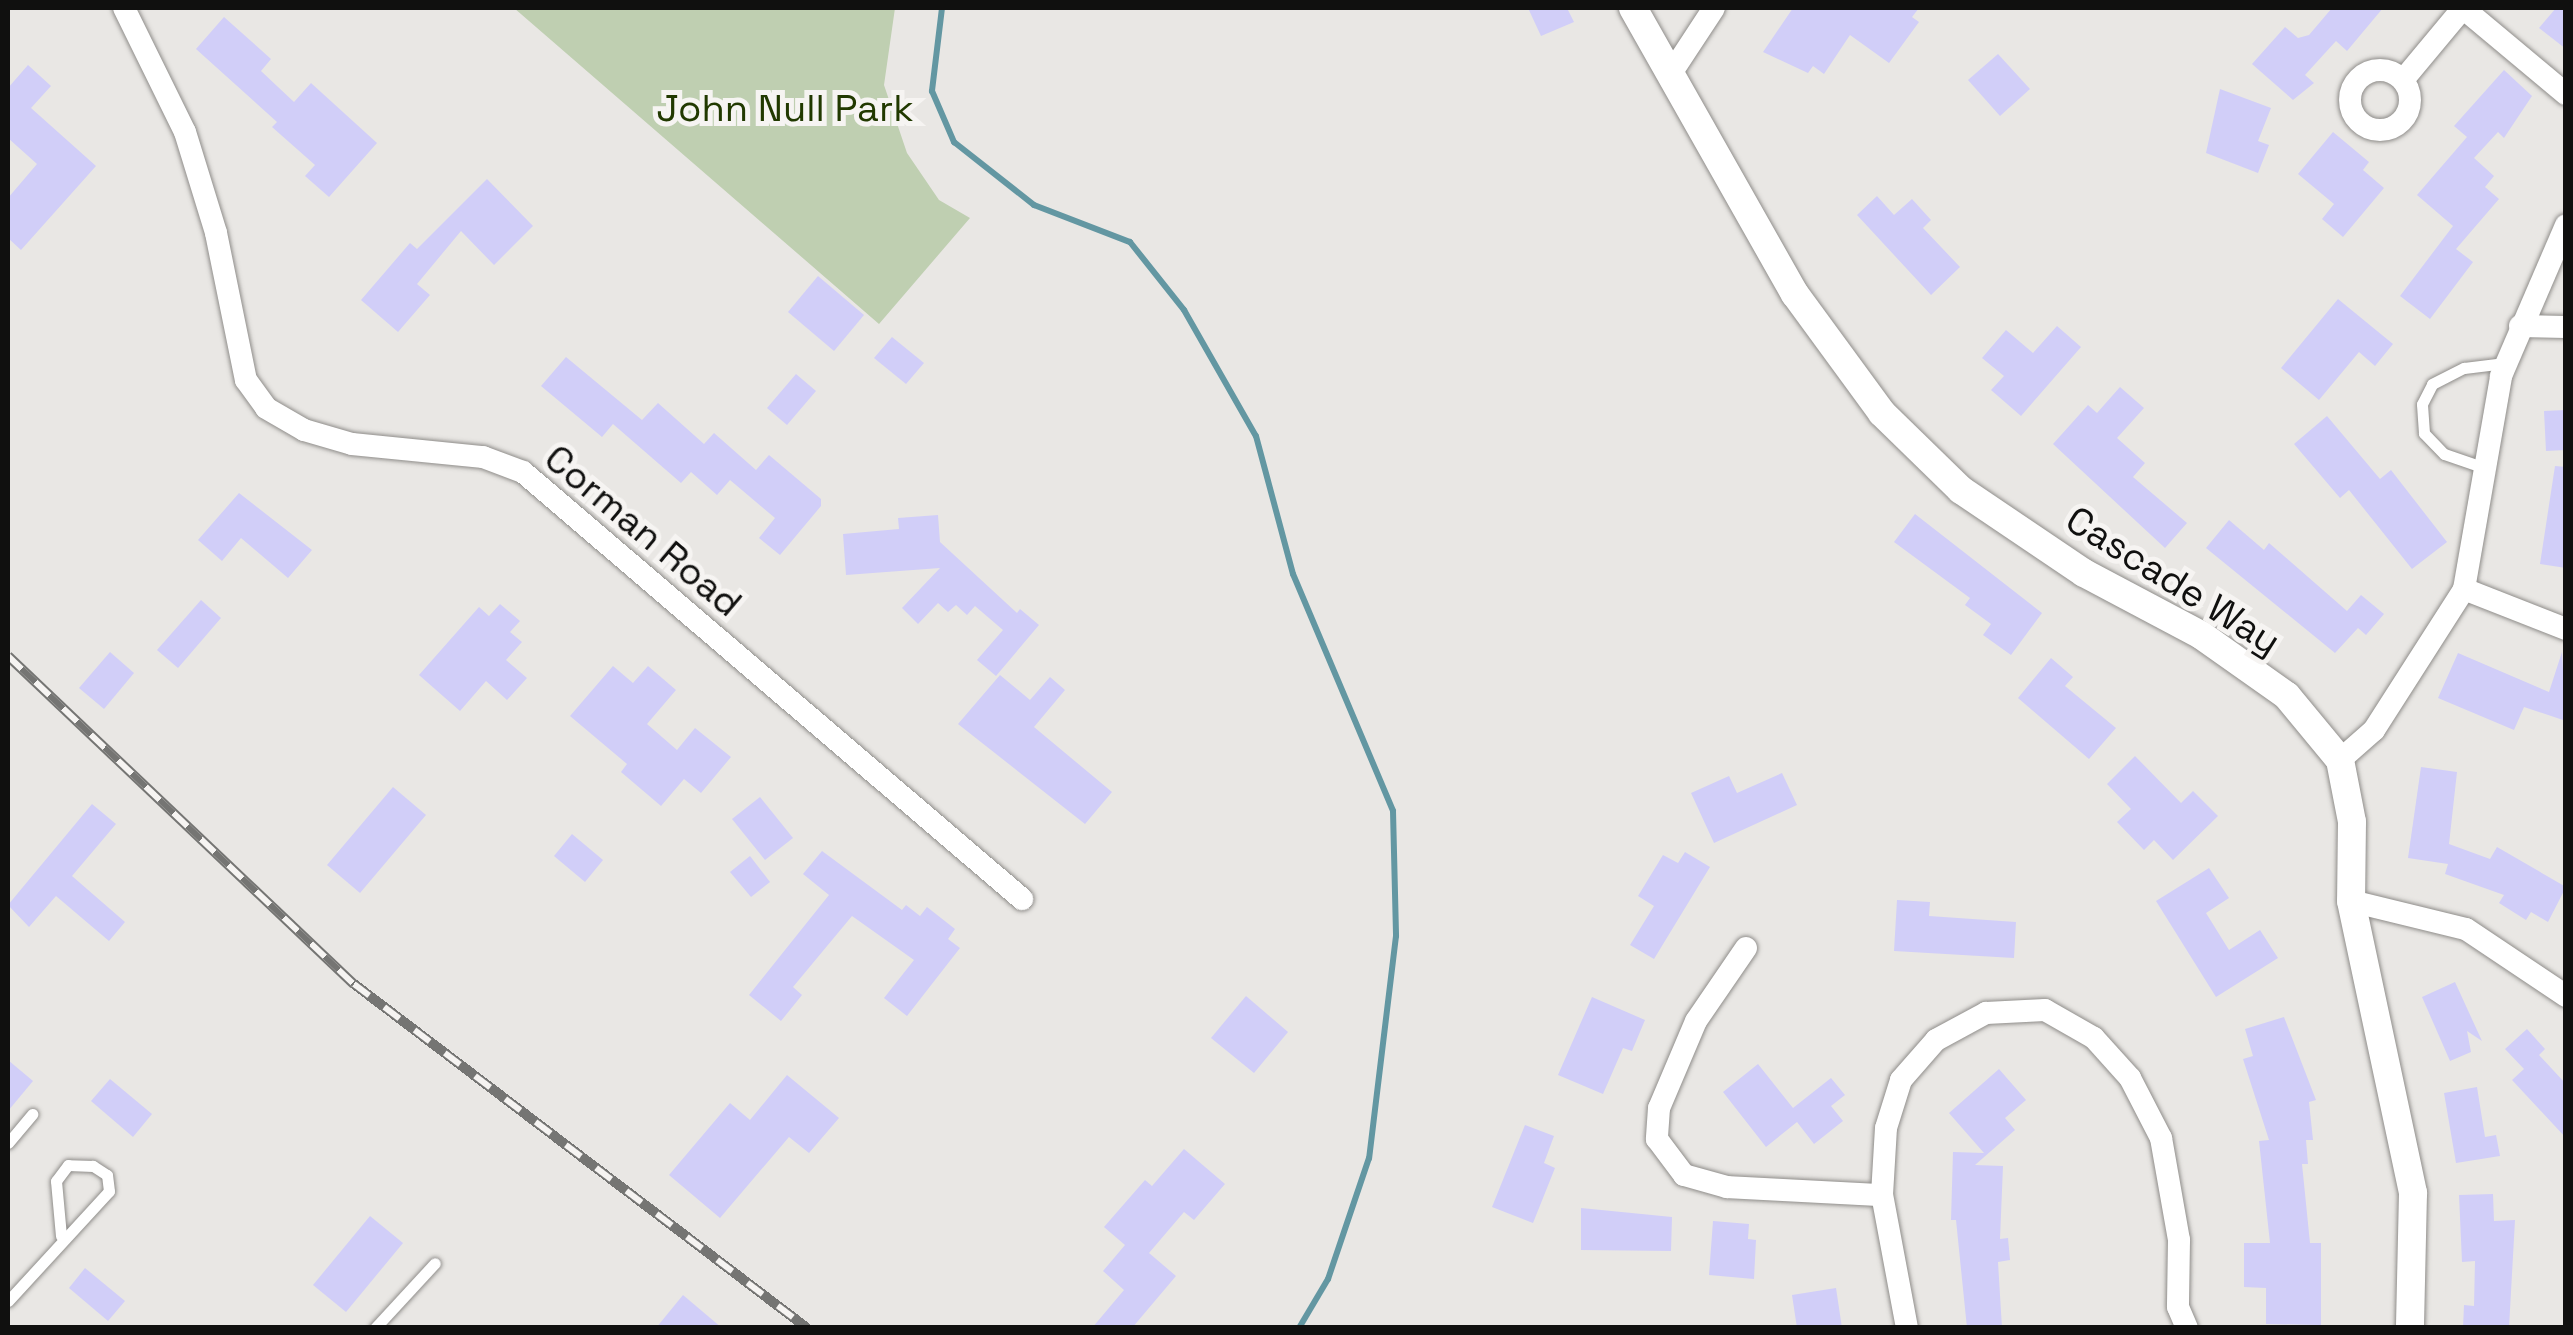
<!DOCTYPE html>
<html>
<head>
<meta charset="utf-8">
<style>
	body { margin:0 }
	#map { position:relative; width:2573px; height:1335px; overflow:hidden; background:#e9e7e4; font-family:"Space Grotesk",sans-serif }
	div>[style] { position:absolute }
	.green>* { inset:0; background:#bfcfb1 }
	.stream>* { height:6px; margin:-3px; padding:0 3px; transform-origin:3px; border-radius:3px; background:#6397a2 }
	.building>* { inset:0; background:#d1cef8 }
	.roads { filter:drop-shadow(0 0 2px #8f8d8a) drop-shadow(0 0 2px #8f8d8a) }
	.service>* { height:11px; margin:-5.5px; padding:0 5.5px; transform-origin:5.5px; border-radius:5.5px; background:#fff }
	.minor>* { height:22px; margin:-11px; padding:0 11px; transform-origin:11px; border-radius:11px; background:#fff }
	.minor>.ring { margin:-11px; padding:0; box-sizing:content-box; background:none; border:22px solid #fff; border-radius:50% }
	.tertiary>* { height:28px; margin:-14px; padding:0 14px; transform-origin:14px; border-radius:14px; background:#fff }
	.rail>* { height:10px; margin-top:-5px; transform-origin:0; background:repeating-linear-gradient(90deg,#f6f4f2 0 19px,#757573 0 38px); box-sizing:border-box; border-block:2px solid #757573 }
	span { translate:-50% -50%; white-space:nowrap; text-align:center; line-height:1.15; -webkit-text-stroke:10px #f6f4f2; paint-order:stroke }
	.park-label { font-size:38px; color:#213900 }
	.street-label { font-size:38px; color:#10100f }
	.frame { position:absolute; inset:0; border:10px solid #10100f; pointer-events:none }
</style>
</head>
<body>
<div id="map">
	<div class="green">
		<div style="clip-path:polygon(514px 8px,895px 8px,884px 85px,907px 153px,939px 200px,970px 218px,879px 324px)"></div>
	</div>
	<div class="stream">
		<div style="left:942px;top:8px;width:84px;rotate:96.9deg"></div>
		<div style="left:932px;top:91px;width:56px;rotate:66.7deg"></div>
		<div style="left:954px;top:142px;width:102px;rotate:38.2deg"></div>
		<div style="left:1034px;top:205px;width:103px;rotate:21.1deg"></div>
		<div style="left:1130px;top:242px;width:87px;rotate:51.5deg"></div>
		<div style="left:1184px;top:310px;width:145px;rotate:60.3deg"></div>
		<div style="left:1256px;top:436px;width:143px;rotate:75deg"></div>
		<div style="left:1293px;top:574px;width:257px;rotate:67.1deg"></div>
		<div style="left:1393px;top:811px;width:125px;rotate:88.6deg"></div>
		<div style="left:1396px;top:936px;width:224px;rotate:96.9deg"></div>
		<div style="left:1369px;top:1158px;width:128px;rotate:108.7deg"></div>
		<div style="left:1328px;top:1279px;width:57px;rotate:120.6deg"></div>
	</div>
	<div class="building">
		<div style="clip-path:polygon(1528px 8px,1567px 8px,1574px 22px,1541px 36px)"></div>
		<div style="clip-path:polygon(1793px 8px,1919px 8px,1912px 17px,1919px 22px,1889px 63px,1850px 35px,1824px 74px,1813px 66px,1808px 73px,1763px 52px)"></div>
		<div style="clip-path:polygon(2332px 8px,2383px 8px,2347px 51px,2336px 41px,2305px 75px,2314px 83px,2293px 100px,2252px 64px,2285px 27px,2298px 38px,2309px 35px)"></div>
		<div style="clip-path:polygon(2556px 8px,2566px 8px,2566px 49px,2539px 28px)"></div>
		<div style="clip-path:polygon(224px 17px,271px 59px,261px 71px,294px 102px,311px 83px,377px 143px,329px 197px,305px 176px,315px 165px,272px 127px,277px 122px,196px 49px)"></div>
		<div style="clip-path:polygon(1998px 54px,2030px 89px,2000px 116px,1968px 80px)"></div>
		<div style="clip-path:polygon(28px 65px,51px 86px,31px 108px,96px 166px,21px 250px,8px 238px,8px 198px,37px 164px,8px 138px,8px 88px)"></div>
		<div style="clip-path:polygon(2504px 70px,2532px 96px,2504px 138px,2498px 132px,2474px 158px,2494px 176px,2485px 187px,2499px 199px,2456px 249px,2473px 262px,2430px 319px,2400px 296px,2453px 226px,2417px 195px,2467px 137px,2454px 126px)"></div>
		<div style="clip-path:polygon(2220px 89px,2271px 108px,2258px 141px,2269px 145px,2258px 173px,2206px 153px)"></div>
		<div style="clip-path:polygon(2333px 132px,2369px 162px,2363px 170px,2384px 188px,2343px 237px,2322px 219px,2334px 204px,2298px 174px)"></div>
		<div style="clip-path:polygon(487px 179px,533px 226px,494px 265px,461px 231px,417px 284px,430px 295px,398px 332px,361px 300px,410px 243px,417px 249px)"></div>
		<div style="clip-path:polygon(1877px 196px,1894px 215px,1912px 199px,1931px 220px,1923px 228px,1960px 267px,1931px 295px,1857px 215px)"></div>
		<div style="clip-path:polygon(818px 276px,864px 315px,834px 351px,788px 312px)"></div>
		<div style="clip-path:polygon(2338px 299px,2393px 344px,2375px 366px,2359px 352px,2319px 400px,2281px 368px)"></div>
		<div style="clip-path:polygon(2057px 326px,2081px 347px,2021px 416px,1991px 390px,2004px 376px,1982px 358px,2006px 330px,2033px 353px)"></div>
		<div style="clip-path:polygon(892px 337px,924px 363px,906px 384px,874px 358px)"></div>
		<div style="clip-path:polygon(566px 357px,642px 420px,658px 403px,704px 444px,714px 433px,756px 470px,769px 455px,821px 499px,821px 506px,780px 555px,759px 538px,775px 518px,730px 480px,717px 495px,691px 472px,681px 483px,613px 424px,602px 437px,541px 386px)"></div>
		<div style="clip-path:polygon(796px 374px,816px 391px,787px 425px,767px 408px)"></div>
		<div style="clip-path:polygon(2120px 387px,2144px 408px,2117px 438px,2145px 463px,2133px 477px,2187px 523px,2165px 548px,2053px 444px,2088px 405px,2097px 413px)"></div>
		<div style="clip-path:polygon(2566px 410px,2566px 450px,2546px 451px,2544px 411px)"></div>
		<div style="clip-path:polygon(2327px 416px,2380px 479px,2391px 470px,2447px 542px,2412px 569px,2349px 490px,2340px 498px,2294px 444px)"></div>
		<div style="clip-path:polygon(2555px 466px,2566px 467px,2566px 568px,2540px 564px)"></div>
		<div style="clip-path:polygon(239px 493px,312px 550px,288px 578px,241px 538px,222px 561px,198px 540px)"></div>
		<div style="clip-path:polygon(1915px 514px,2042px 613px,2011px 655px,1983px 635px,1991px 624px,1965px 605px,1970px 598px,1894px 542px)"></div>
		<div style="clip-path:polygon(938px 515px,940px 542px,1017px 613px,1020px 609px,1039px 625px,996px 676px,977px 660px,1003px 630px,975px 606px,967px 615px,956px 605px,948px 612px,938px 603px,918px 624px,902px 608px,940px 568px,846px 575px,843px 534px,899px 529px,898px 518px)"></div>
		<div style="clip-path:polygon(2229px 520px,2264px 550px,2269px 543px,2347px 611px,2361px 595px,2384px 614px,2366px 635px,2358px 628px,2335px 653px,2206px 548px)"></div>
		<div style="clip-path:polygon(201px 600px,221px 618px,178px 668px,157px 650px)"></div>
		<div style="clip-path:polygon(500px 604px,520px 621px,510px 632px,522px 642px,506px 660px,527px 678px,507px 700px,486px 681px,460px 711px,419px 675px,479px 607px,489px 616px)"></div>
		<div style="clip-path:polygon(110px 652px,134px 673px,104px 709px,79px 688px)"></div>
		<div style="clip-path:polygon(2562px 652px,2566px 721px,2524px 707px,2514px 730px,2438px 698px,2458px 653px,2549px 692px)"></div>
		<div style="clip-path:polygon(2051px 658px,2073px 677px,2065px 686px,2116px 728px,2089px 759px,2018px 698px)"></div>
		<div style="clip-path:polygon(613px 666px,633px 683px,648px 666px,676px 690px,647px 724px,677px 750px,695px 728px,731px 757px,701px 793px,684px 779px,661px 806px,621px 772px,627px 764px,570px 716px)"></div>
		<div style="clip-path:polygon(1000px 675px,1030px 700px,1050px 677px,1065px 690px,1034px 727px,1112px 792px,1085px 824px,958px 724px)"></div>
		<div style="clip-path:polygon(2135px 756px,2181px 803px,2193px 791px,2218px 816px,2173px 860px,2154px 840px,2144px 850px,2117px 822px,2131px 809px,2107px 784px)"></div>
		<div style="clip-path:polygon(2421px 767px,2457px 772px,2449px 844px,2490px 859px,2497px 847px,2566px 887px,2548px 922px,2531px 912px,2526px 920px,2499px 903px,2504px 895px,2445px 874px,2448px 864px,2408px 858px)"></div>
		<div style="clip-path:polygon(1782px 773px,1797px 805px,1714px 843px,1691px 793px,1729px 776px,1737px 793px)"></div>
		<div style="clip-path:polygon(393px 787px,426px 815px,360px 893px,327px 865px)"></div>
		<div style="clip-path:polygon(760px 797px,793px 838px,765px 860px,732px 819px)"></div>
		<div style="clip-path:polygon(92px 804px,116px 824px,72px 876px,125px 922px,109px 941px,56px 896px,29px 927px,8px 905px)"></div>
		<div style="clip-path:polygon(572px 834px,603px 860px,585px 882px,554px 856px)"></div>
		<div style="clip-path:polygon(822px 851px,902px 910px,906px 905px,920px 916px,927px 907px,955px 929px,948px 939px,960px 948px,907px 1016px,884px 998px,914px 960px,852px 916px,793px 987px,802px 995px,781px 1021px,749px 995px,829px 895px,803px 874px)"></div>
		<div style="clip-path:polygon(1685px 852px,1710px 867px,1654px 959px,1630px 945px,1654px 906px,1638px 896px,1663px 855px,1678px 863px)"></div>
		<div style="clip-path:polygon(750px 856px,770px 882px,751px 897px,730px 872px)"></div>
		<div style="clip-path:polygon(2209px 868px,2229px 898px,2206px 913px,2229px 950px,2260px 930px,2278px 958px,2216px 997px,2156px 901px)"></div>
		<div style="clip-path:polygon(1897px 900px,1930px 902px,1929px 916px,2016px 922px,2014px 958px,1894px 951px)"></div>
		<div style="clip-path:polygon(2455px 982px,2482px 1041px,2467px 1031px,2471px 1052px,2450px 1061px,2422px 997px)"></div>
		<div style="clip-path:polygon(1246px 996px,1288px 1032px,1254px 1073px,1211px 1038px)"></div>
		<div style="clip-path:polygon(1592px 997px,1645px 1020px,1632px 1051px,1623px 1048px,1603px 1094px,1558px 1075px)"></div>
		<div style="clip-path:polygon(2284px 1017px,2316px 1100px,2309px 1102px,2313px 1140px,2306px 1140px,2308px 1164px,2302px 1164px,2310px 1243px,2321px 1243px,2321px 1325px,2266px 1324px,2266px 1288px,2244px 1287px,2244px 1243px,2270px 1243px,2259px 1141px,2269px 1140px,2243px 1059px,2253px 1056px,2245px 1029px)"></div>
		<div style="clip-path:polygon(2527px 1029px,2545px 1049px,2539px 1055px,2566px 1084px,2566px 1138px,2512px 1080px,2524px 1069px,2505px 1049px)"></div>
		<div style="clip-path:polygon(8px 1060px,33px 1081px,8px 1111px)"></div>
		<div style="clip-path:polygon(1758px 1064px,1793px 1108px,1831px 1078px,1845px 1095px,1831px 1106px,1843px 1121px,1814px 1144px,1797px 1122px,1766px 1147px,1723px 1092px)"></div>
		<div style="clip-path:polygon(1999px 1069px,2026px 1100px,2005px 1118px,2015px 1130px,1975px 1165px,2003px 1166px,2000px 1239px,2008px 1238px,2010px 1260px,1998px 1262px,2002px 1328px,1967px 1328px,1956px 1220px,1951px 1220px,1953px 1152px,1984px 1153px,1949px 1113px)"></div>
		<div style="clip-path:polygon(787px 1075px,839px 1118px,809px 1153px,789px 1137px,720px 1218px,669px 1175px,730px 1103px,750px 1120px)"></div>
		<div style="clip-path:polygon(110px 1079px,152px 1114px,133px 1137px,91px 1101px)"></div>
		<div style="clip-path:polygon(2477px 1087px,2485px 1137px,2496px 1135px,2500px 1156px,2456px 1163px,2444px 1093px)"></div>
		<div style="clip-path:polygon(1525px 1125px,1554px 1136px,1544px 1163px,1555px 1168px,1533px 1223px,1492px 1207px)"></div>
		<div style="clip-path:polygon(1184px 1149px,1225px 1184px,1194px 1220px,1184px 1212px,1149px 1253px,1176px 1276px,1132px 1328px,1092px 1328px,1124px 1290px,1103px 1271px,1125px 1245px,1104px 1227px,1145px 1180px,1152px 1186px)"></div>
		<div style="clip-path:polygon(2493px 1194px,2494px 1221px,2515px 1220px,2509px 1328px,2463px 1328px,2464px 1305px,2474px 1306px,2475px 1261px,2462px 1262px,2459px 1195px)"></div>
		<div style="clip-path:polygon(1581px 1208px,1672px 1217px,1671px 1251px,1581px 1250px)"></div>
		<div style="clip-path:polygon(370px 1216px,403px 1243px,346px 1312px,313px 1285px)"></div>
		<div style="clip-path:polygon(1713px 1221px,1749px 1224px,1748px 1239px,1756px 1240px,1754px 1279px,1709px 1275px)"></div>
		<div style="clip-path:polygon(85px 1268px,125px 1301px,108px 1321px,69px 1288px)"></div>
		<div style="clip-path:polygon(1836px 1288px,1842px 1328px,1797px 1328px,1792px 1295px)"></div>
		<div style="clip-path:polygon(683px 1295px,722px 1328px,656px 1328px)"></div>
	</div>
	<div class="roads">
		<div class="service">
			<div style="left:2485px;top:468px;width:43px;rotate:-161.1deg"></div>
			<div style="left:2444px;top:454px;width:29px;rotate:-134deg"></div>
			<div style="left:2424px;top:433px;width:29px;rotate:-94deg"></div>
			<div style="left:2422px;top:404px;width:22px;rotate:-63deg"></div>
			<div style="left:2432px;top:384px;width:36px;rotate:-27deg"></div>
			<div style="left:2464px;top:368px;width:41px;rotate:-7deg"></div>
			<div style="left:8px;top:1143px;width:38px;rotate:-50deg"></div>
			<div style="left:8px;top:1301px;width:149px;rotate:-47.4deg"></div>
			<div style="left:109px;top:1191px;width:16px;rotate:-97deg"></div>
			<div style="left:107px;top:1175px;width:17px;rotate:-147deg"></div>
			<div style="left:93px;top:1166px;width:25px;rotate:-178deg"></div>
			<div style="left:68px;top:1165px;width:20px;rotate:127deg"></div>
			<div style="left:56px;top:1181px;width:55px;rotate:84.8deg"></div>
			<div style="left:375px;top:1328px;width:88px;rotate:-47.3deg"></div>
		</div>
		<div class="minor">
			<div style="left:124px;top:8px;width:138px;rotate:63.8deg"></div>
			<div style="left:185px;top:132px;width:106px;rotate:72.9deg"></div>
			<div style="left:216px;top:233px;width:150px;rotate:78.5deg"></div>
			<div style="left:246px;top:380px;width:34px;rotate:54deg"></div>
			<div style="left:266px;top:408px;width:44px;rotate:30.1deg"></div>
			<div style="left:304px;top:430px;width:50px;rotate:16.3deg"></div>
			<div style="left:352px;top:444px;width:132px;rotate:5.7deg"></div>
			<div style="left:483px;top:457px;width:43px;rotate:20.6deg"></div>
			<div style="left:523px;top:472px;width:657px;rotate:40.55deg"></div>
			<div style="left:2463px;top:8px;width:134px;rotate:39.9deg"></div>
			<div class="ring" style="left:2350px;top:70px;width:38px;height:38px"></div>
			<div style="left:1670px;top:75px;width:80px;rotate:-56.7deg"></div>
			<div style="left:2403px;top:80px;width:94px;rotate:-50.2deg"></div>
			<div style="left:2520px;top:326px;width:46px;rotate:1.2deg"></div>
			<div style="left:2464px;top:589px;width:110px;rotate:21.4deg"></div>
			<div style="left:2340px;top:760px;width:45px;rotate:-41.4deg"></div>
			<div style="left:2374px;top:730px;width:167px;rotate:-57.4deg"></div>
			<div style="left:2464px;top:589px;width:216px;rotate:-80.1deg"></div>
			<div style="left:2501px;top:376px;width:164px;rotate:-66.7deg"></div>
			<div style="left:2351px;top:901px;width:118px;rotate:13.7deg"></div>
			<div style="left:2466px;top:929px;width:120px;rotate:33.8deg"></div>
			<div style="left:1746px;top:948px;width:88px;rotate:124.4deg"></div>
			<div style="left:1696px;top:1021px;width:95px;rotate:113deg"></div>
			<div style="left:1659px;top:1108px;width:31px;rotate:94deg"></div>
			<div style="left:1657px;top:1139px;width:45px;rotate:53.1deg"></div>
			<div style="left:1684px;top:1175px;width:45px;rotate:15.6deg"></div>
			<div style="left:1727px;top:1187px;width:155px;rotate:3deg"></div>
			<div style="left:1907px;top:1328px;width:135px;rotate:-100.6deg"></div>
			<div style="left:1882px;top:1195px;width:67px;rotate:-86.6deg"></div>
			<div style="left:1886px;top:1128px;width:50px;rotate:-72.6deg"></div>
			<div style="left:1901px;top:1080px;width:53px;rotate:-48.8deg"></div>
			<div style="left:1936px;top:1040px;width:57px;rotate:-28.4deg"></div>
			<div style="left:1986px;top:1013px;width:59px;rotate:-2.9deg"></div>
			<div style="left:2045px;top:1010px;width:56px;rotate:29.7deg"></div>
			<div style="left:2094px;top:1038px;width:54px;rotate:48deg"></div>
			<div style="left:2130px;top:1078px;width:68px;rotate:62.7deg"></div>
			<div style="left:2161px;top:1138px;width:104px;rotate:80deg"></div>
			<div style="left:2179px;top:1240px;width:67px;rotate:90.9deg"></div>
			<div style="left:2178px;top:1307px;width:23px;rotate:67deg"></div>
		</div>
		<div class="tertiary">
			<div style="left:1633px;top:8px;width:329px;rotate:60.5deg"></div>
			<div style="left:1795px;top:294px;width:147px;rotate:53.8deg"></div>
			<div style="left:1882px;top:413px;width:110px;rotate:44.3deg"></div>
			<div style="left:1961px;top:490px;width:148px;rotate:34deg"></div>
			<div style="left:2084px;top:573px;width:132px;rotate:27.9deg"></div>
			<div style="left:2201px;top:635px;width:105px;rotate:35.3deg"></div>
			<div style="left:2287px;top:696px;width:83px;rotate:50.4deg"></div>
			<div style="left:2340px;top:760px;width:63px;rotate:79deg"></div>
			<div style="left:2352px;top:822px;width:79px;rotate:90.7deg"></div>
			<div style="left:2351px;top:901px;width:299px;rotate:78deg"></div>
			<div style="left:2413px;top:1193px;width:135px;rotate:91.3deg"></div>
		</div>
	</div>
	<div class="rail">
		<div style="left:8px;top:656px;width:477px;rotate:43.5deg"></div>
		<div style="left:354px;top:984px;width:569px;rotate:37.21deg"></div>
	</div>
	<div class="park-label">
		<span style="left:785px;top:109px">John Null Park</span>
	</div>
	<div class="street-label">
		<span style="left:643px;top:531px;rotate:40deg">Corman Road</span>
		<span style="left:2173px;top:581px;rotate:32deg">Cascade Way</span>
	</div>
	<div class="frame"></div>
</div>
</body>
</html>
